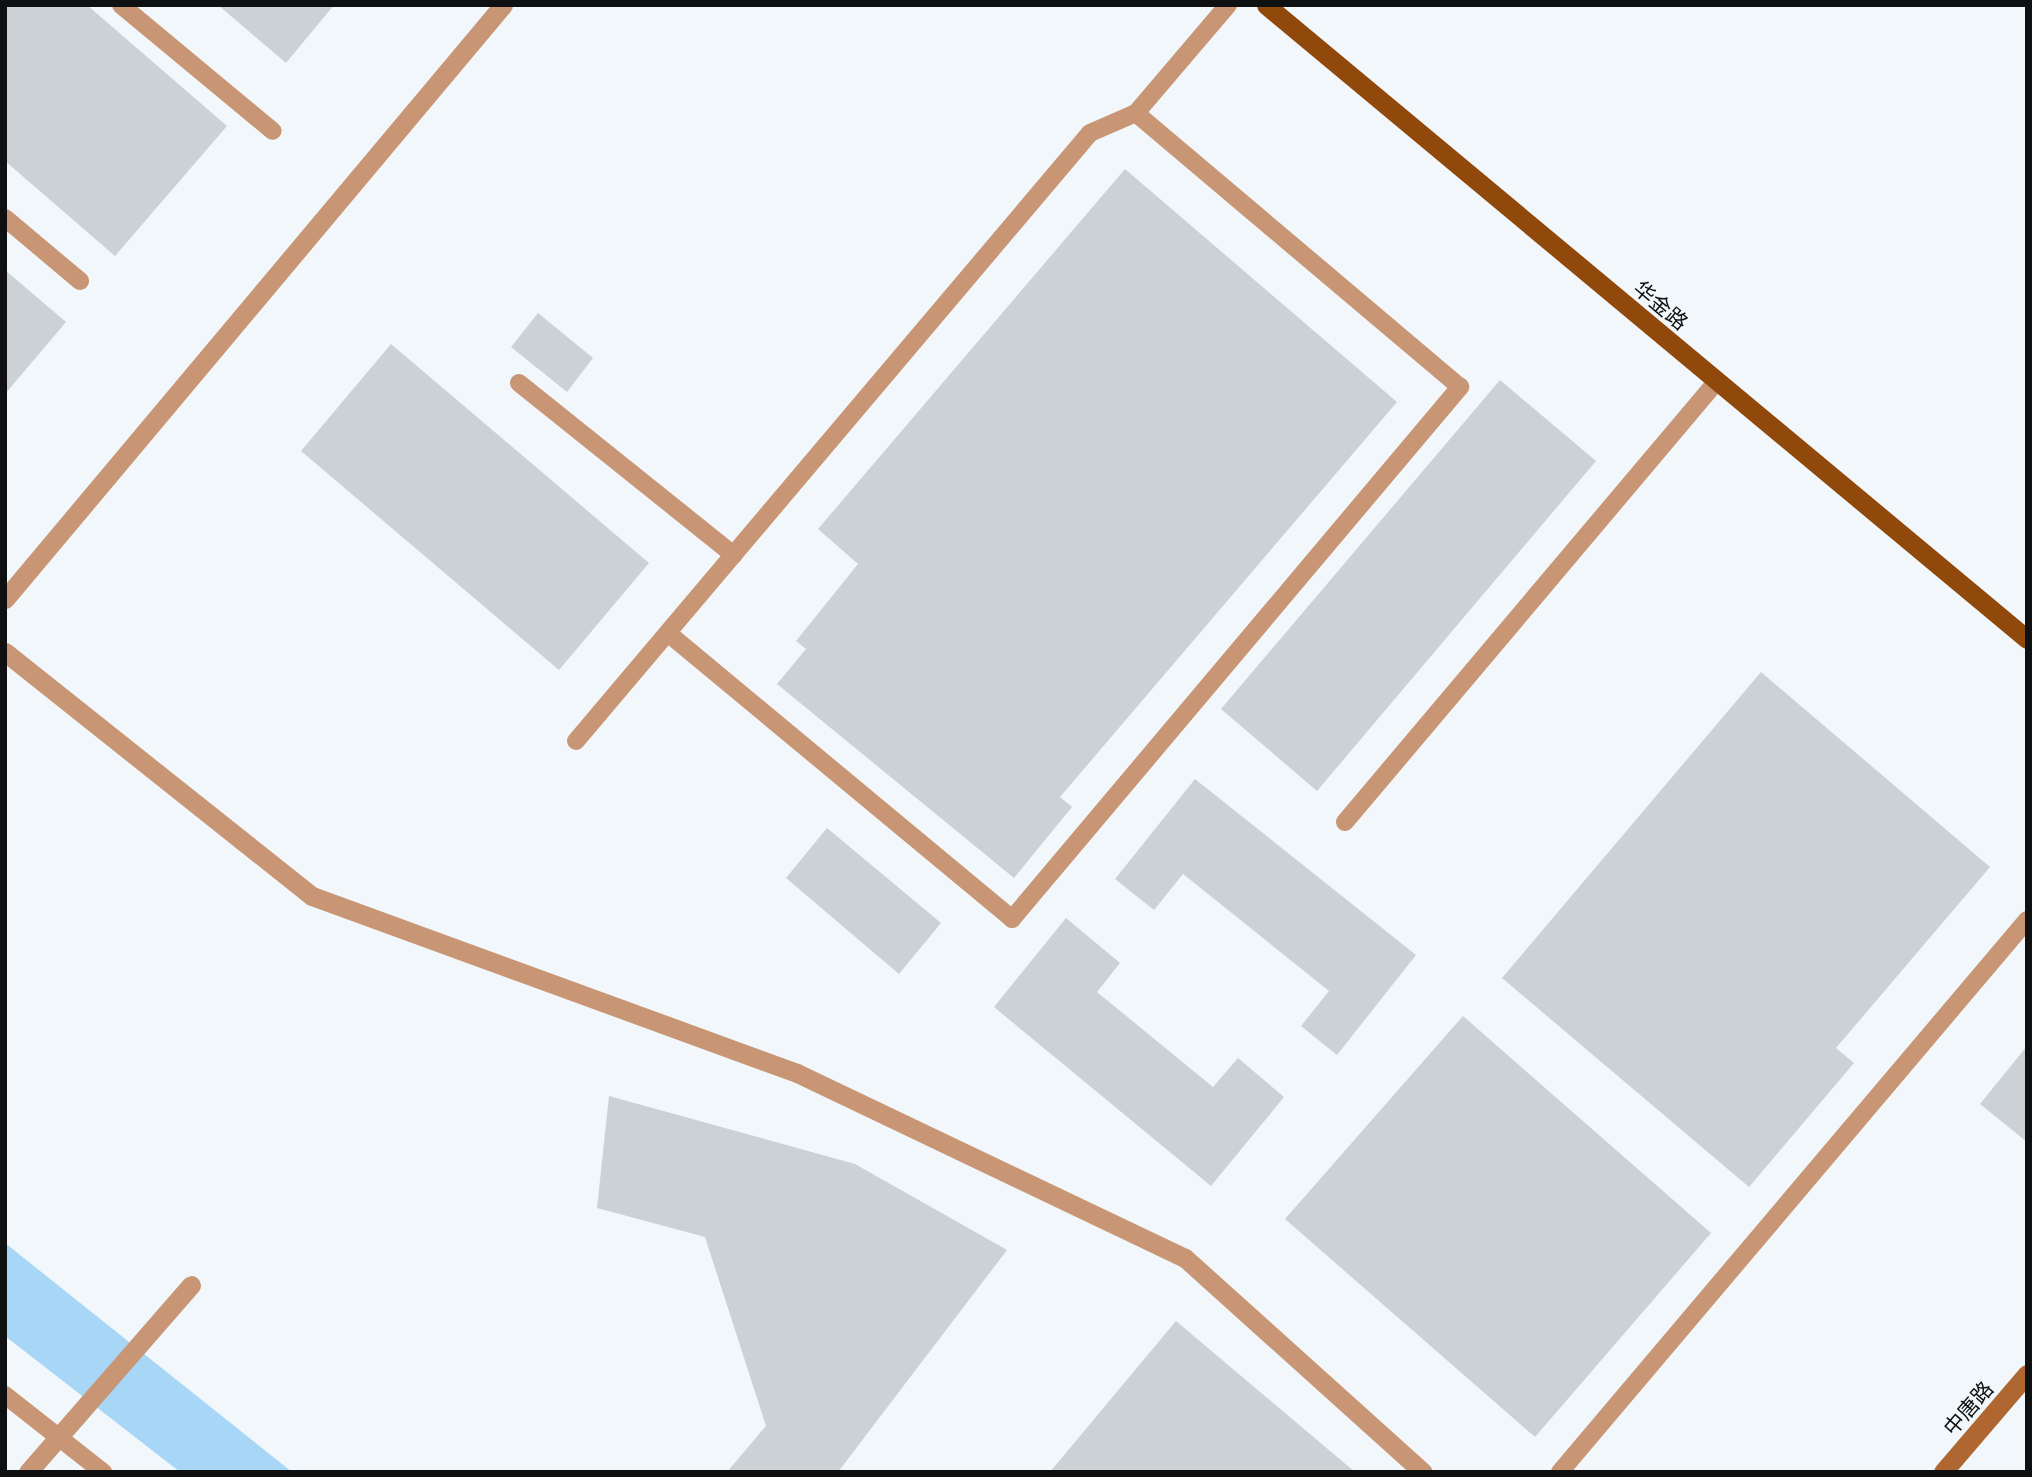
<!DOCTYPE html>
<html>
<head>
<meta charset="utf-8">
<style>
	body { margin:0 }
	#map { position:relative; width:2032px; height:1477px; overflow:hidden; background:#f1f7fa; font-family:"IBM Plex Serif","Noto Sans SC",serif }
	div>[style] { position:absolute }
	.water>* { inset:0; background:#a7d6f6 }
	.building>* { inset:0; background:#ccd1d5 }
	.service>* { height:18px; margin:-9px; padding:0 9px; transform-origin:9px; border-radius:9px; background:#c99675 }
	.minor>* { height:19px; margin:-9.5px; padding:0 9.5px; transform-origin:9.5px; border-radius:9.5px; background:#c99675 }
	.tertiary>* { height:19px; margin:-9.5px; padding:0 9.5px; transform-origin:9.5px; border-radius:9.5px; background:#c99675 }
	.secondary>* { height:19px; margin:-9.5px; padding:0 9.5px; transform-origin:9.5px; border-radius:9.5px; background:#af6630 }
	.primary>* { height:19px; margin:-9.5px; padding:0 9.5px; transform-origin:9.5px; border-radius:9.5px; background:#90490b }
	span { translate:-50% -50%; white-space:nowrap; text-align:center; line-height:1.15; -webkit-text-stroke:5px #f1f7fa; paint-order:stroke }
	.street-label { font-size:21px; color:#0e1011 }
	.frame { position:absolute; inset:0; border:7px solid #0e1011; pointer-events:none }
</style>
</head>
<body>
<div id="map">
	<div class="water">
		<div style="clip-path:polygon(5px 1243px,292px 1472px,180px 1472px,5px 1336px)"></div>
	</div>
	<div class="building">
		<div style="clip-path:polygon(5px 5px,87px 5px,227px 126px,115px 256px,5px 161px)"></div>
		<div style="clip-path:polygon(218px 5px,334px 5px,286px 63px)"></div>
		<div style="clip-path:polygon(1125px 169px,1397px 402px,1060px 797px,1072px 807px,1014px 878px,777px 684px,806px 649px,796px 641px,858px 564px,818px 529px)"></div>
		<div style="clip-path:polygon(5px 270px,66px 322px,5px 394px)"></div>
		<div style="clip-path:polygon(538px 313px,593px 358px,567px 392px,511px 347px)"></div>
		<div style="clip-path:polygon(391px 344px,649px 563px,559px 670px,301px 451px)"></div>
		<div style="clip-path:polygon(1500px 380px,1596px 461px,1317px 791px,1221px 709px)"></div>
		<div style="clip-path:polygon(1761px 672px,1990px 867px,1836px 1048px,1854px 1063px,1749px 1187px,1502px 978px)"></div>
		<div style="clip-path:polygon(1195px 779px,1416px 955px,1337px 1055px,1301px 1026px,1329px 991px,1183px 874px,1154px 910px,1115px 879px)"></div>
		<div style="clip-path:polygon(827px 828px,941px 923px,899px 974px,786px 878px)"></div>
		<div style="clip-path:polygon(1066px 918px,1120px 963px,1097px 992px,1213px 1087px,1238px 1058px,1284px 1097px,1211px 1186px,994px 1007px)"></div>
		<div style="clip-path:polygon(1463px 1016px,1711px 1233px,1535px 1437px,1285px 1219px)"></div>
		<div style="clip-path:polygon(2027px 1046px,2027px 1142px,1980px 1104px)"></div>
		<div style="clip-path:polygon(609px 1096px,855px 1164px,1007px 1250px,838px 1472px,727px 1472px,766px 1426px,705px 1237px,597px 1208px)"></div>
		<div style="clip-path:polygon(1176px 1321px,1355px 1472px,1050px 1472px)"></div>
	</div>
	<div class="service">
		<div style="left:121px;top:5px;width:197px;rotate:39.7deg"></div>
		<div style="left:5px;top:218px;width:98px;rotate:40deg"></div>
		<div style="left:519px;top:383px;width:275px;rotate:38.7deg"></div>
		<div style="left:669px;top:634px;width:446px;rotate:39.7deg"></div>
		<div style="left:1012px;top:919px;width:696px;rotate:-49.9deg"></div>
		<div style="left:1460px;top:387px;width:424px;rotate:-139.8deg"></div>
		<div style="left:576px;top:741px;width:796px;rotate:-49.79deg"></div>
		<div style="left:1090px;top:133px;width:50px;rotate:-23.5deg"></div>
		<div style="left:1136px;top:113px;width:142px;rotate:-49.6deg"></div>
		<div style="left:1345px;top:822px;width:577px;rotate:-49.85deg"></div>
		<div style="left:5px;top:1395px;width:125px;rotate:38.2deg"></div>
		<div style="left:1560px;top:1472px;width:723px;rotate:-49.77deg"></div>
	</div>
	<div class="minor">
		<div style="left:28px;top:1472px;width:248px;rotate:-48.9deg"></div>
	</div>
	<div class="tertiary">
		<div style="left:5px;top:599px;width:775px;rotate:-50.02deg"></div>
		<div style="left:5px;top:652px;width:392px;rotate:38.5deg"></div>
		<div style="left:312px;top:896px;width:516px;rotate:20.05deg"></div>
		<div style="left:797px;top:1073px;width:430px;rotate:25.5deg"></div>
		<div style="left:1185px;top:1258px;width:320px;rotate:42deg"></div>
	</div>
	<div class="secondary">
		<div style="left:1943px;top:1472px;width:129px;rotate:-49.4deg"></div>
	</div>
	<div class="primary">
		<div style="left:1266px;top:5px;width:990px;rotate:39.8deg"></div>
	</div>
	<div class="street-label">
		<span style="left:1661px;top:305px;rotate:40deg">华金路</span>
		<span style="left:1968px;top:1408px;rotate:-49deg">中唐路</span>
	</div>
	<div class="frame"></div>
</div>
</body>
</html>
